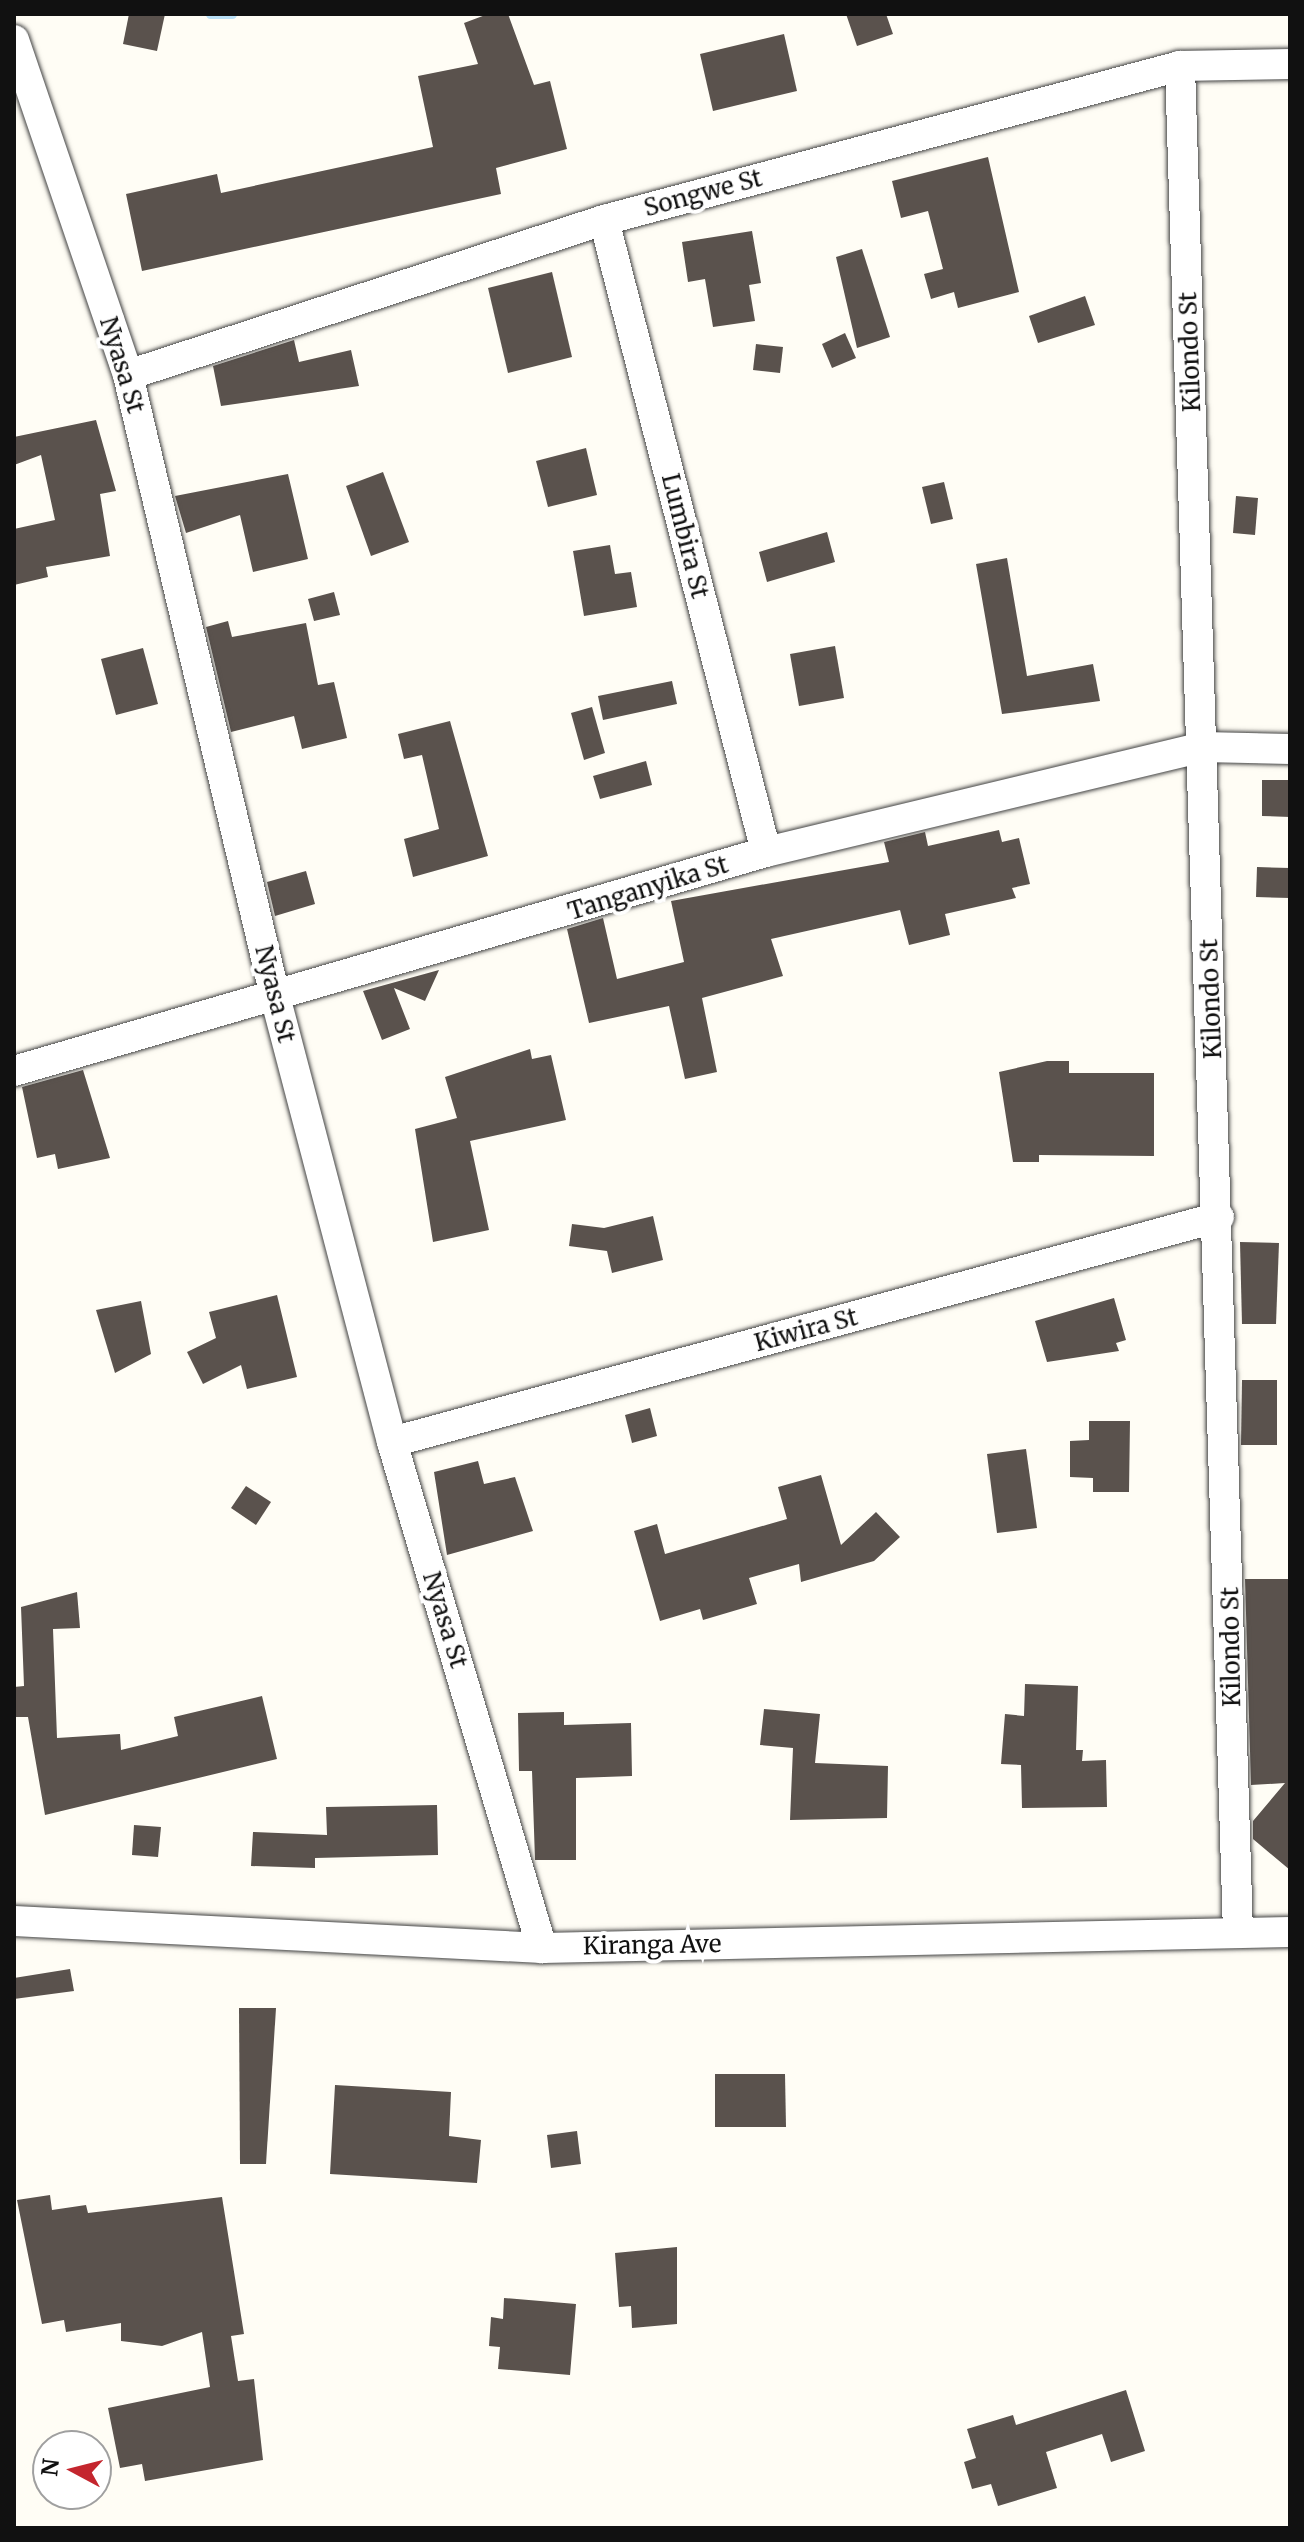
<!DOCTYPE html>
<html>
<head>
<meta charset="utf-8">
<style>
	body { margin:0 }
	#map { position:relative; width:1304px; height:2542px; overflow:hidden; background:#fffdf5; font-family:Merriweather,serif }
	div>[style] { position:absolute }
	.stream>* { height:9px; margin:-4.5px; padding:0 4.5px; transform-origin:4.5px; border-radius:4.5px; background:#b9e0f7 }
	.building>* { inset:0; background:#5a524d }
	.roads { filter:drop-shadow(0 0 2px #444) drop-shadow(0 0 2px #444) }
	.street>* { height:30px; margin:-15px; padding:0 15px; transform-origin:15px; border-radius:15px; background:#fff }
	span { translate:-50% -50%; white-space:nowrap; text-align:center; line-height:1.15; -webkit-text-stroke:8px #fff; paint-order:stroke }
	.street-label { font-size:24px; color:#111 }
	.frame { position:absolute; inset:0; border:16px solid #111; pointer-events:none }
	.north { position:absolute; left:32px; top:2430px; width:80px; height:80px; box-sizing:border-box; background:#fff; border:2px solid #a0a0a0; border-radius:50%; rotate:277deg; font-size:22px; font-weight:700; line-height:32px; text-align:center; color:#111 }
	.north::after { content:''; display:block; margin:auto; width:28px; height:36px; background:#c4262e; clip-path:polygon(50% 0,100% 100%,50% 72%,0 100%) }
</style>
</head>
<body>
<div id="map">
	<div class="stream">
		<div style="left:210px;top:14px;width:22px"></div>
	</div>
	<div class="building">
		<div style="clip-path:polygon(129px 14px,165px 14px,157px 51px,123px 44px)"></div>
		<div style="clip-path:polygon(488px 14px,508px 14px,534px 85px,550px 81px,567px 149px,496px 168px,501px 194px,142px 271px,126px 194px,217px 174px,221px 193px,433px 147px,418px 76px,478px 64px,464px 23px)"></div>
		<div style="clip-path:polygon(846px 14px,886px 14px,893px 34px,857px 46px)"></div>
		<div style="clip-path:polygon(784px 34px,797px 91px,713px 111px,700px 54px)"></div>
		<div style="clip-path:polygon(988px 157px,1019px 292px,958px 308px,954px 292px,931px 299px,924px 274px,943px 269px,928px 211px,901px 218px,892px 181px)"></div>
		<div style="clip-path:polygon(752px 231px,761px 283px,749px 285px,755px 321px,713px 327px,705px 279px,688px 282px,682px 242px)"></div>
		<div style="clip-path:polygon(862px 249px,890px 337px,857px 348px,836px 257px)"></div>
		<div style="clip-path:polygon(552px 272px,572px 357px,508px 373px,488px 288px)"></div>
		<div style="clip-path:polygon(1085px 296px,1095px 325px,1038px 343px,1029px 316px)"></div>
		<div style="clip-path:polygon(845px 333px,856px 358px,832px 368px,822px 344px)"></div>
		<div style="clip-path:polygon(294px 340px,299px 362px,351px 350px,359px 386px,221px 406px,213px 366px)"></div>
		<div style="clip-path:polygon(756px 344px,783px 347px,780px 373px,753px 370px)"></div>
		<div style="clip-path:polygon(96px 420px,116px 491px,100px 494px,110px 556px,46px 567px,48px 577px,14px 585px,14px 529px,55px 520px,41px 455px,14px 465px,14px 437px)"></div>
		<div style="clip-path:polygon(586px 448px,597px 495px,548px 507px,536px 461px)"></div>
		<div style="clip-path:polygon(383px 472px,409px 542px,371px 556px,346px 486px)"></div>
		<div style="clip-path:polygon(288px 474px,308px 559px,253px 572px,240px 515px,186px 533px,175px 496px)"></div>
		<div style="clip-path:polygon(944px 482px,953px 519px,931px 524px,922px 487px)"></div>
		<div style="clip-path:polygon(1236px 496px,1258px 498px,1255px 535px,1233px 533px)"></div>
		<div style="clip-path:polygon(827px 532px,835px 562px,767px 582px,759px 552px)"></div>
		<div style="clip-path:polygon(610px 545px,615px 574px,631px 572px,637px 607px,584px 616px,573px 551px)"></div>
		<div style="clip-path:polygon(1007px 558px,1027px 676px,1093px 664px,1100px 701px,1002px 714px,976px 564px)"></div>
		<div style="clip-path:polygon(334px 592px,340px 615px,314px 621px,308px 599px)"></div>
		<div style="clip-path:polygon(228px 621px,232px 637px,306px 623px,318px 685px,334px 682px,347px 738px,302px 749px,294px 716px,231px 732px,206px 627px)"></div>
		<div style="clip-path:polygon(835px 646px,844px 698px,799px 706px,790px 654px)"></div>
		<div style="clip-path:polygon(143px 648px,158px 704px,116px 715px,101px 659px)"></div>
		<div style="clip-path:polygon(672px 681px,677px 704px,603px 720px,598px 696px)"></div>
		<div style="clip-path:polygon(592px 707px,605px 753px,584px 760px,571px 713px)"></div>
		<div style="clip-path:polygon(450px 721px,488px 856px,413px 877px,404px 839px,439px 829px,422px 755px,404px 759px,398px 734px)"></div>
		<div style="clip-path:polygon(646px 761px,652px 785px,600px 799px,593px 776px)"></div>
		<div style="clip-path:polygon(1262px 780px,1290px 780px,1290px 817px,1262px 816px)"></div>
		<div style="clip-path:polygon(999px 830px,1002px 842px,1019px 838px,1030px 884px,1012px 888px,1016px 898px,945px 914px,950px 935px,909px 945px,900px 910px,771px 939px,783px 976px,702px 998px,717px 1072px,685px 1079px,669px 1006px,589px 1023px,567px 929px,603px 918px,617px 979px,684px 962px,671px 901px,889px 862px,884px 842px,925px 832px,928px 846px)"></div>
		<div style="clip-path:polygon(1257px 867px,1290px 868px,1290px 898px,1256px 897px)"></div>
		<div style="clip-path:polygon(306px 871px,315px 904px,275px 916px,267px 882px)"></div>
		<div style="clip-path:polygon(439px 970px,425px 1001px,394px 988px,410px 1029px,382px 1040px,363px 991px)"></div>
		<div style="clip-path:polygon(530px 1049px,532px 1059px,551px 1055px,566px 1120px,470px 1141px,489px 1230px,433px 1242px,415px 1129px,457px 1118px,445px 1077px)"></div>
		<div style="clip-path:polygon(1047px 1061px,1069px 1061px,1069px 1073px,1154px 1073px,1154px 1156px,1039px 1155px,1039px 1162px,1013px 1162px,999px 1072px)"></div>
		<div style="clip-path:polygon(83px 1070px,110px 1158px,58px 1169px,55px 1154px,37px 1158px,22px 1087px)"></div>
		<div style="clip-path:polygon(653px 1216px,663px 1260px,612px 1273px,607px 1251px,569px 1246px,572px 1224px,604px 1228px)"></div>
		<div style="clip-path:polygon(1240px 1242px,1279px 1243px,1276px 1324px,1242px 1324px)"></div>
		<div style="clip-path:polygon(277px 1295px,297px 1377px,247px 1389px,241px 1365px,203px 1384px,187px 1352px,216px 1338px,209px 1312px)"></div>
		<div style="clip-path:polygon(1114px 1298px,1126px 1340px,1116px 1343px,1119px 1351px,1047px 1362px,1035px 1321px)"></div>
		<div style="clip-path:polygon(141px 1301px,151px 1354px,115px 1373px,96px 1310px)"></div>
		<div style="clip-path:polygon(1242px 1380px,1277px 1380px,1277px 1445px,1241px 1445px)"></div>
		<div style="clip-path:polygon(650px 1408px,657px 1436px,632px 1443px,625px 1415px)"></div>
		<div style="clip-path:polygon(1089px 1421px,1130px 1421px,1129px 1492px,1093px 1492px,1093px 1478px,1070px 1477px,1070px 1441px,1089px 1440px)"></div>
		<div style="clip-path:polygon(1026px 1449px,1037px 1528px,997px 1533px,987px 1454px)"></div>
		<div style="clip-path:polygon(478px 1461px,484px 1484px,515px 1477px,533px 1531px,447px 1555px,434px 1472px)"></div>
		<div style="clip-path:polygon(821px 1475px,841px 1545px,876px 1512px,900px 1537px,874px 1561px,801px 1582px,799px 1564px,749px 1578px,757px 1604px,703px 1620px,700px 1609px,660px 1621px,634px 1531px,657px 1524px,665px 1554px,787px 1519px,778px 1487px)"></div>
		<div style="clip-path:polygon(246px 1486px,271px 1502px,256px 1525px,231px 1508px)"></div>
		<div style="clip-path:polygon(1245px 1579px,1290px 1579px,1290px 1870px,1253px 1839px,1253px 1821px,1285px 1783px,1251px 1785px)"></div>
		<div style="clip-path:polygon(77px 1592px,80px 1628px,53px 1629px,57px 1738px,120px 1734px,121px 1750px,178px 1736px,174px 1717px,262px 1696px,277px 1759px,45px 1815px,28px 1717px,14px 1717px,14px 1687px,24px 1686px,21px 1607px)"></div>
		<div style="clip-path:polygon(1025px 1684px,1078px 1686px,1076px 1750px,1083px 1750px,1082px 1761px,1106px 1760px,1107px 1807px,1022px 1808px,1021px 1765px,1001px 1764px,1005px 1714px,1024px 1716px)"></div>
		<div style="clip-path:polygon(764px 1709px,820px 1714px,815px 1763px,888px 1766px,887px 1818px,790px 1820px,793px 1748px,760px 1745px)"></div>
		<div style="clip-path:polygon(564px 1712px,564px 1725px,631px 1723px,632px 1776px,576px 1778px,576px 1860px,535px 1860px,532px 1771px,519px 1771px,518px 1713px)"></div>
		<div style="clip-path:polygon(437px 1805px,438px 1855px,315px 1858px,315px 1868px,251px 1866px,253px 1832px,327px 1835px,326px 1807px)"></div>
		<div style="clip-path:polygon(134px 1825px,161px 1827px,158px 1857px,132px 1855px)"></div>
		<div style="clip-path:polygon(70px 1969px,74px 1991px,14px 1999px,14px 1978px)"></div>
		<div style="clip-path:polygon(239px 2008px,276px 2008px,266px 2164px,240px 2164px)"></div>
		<div style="clip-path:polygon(715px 2074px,785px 2074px,786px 2127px,715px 2127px)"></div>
		<div style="clip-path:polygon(335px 2085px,451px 2092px,449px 2136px,481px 2140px,477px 2183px,330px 2174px)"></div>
		<div style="clip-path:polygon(577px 2131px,581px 2164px,551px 2168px,547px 2135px)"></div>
		<div style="clip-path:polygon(50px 2195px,52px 2210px,86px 2205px,88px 2213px,222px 2197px,244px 2334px,231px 2336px,238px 2381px,254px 2379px,263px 2460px,145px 2481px,142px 2464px,120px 2468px,108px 2408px,210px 2387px,202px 2332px,162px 2346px,121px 2341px,121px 2323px,66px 2332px,64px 2320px,42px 2324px,17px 2200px)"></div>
		<div style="clip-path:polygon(677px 2247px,677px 2324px,632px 2328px,631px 2306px,619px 2307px,615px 2253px)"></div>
		<div style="clip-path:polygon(504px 2298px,576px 2304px,570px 2375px,498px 2369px,500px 2347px,489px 2346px,491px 2317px,503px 2319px)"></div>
		<div style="clip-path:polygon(1126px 2390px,1145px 2451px,1111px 2462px,1102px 2434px,1046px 2452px,1057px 2488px,998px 2506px,991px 2484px,972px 2489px,964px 2462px,976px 2458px,967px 2429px,1013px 2415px,1016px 2425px)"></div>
	</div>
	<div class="roads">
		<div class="street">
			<div style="left:14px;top:40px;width:354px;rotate:71.2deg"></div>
			<div style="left:128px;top:375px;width:642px;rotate:76.68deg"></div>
			<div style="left:276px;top:1000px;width:457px;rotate:75.3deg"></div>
			<div style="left:392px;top:1442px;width:528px;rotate:73.49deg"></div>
			<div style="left:1180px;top:66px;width:1867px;rotate:88.22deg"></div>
			<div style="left:604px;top:220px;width:652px;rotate:75.62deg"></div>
			<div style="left:128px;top:375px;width:501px;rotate:-18.04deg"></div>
			<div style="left:604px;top:220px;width:596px;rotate:-14.97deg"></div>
			<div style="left:1180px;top:66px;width:110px;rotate:-1deg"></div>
			<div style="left:14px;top:1071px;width:783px;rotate:-16.24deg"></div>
			<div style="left:766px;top:852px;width:448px;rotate:-13.5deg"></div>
			<div style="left:1202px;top:747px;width:88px;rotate:1.3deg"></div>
			<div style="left:392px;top:1442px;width:857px;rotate:-15.22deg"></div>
			<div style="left:14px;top:1921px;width:529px;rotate:2.93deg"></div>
			<div style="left:542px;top:1948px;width:748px;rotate:-1.23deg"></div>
		</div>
	</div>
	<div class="street-label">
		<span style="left:703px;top:193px;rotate:-15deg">Songwe St</span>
		<span style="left:1190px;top:352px;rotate:-92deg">Kilondo St</span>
		<span style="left:122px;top:365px;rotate:73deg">Nyasa St</span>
		<span style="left:685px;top:536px;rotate:76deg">Lumbira St</span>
		<span style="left:648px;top:888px;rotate:-17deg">Tanganyika St</span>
		<span style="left:275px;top:994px;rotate:76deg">Nyasa St</span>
		<span style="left:1211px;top:999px;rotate:-92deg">Kilondo St</span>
		<span style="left:806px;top:1330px;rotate:-15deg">Kiwira St</span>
		<span style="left:445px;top:1620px;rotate:73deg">Nyasa St</span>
		<span style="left:1231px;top:1647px;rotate:-91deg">Kilondo St</span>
		<span style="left:652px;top:1945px;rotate:-1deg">Kiranga Ave</span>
	</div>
	<div class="frame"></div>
	<div class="north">N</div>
</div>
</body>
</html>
